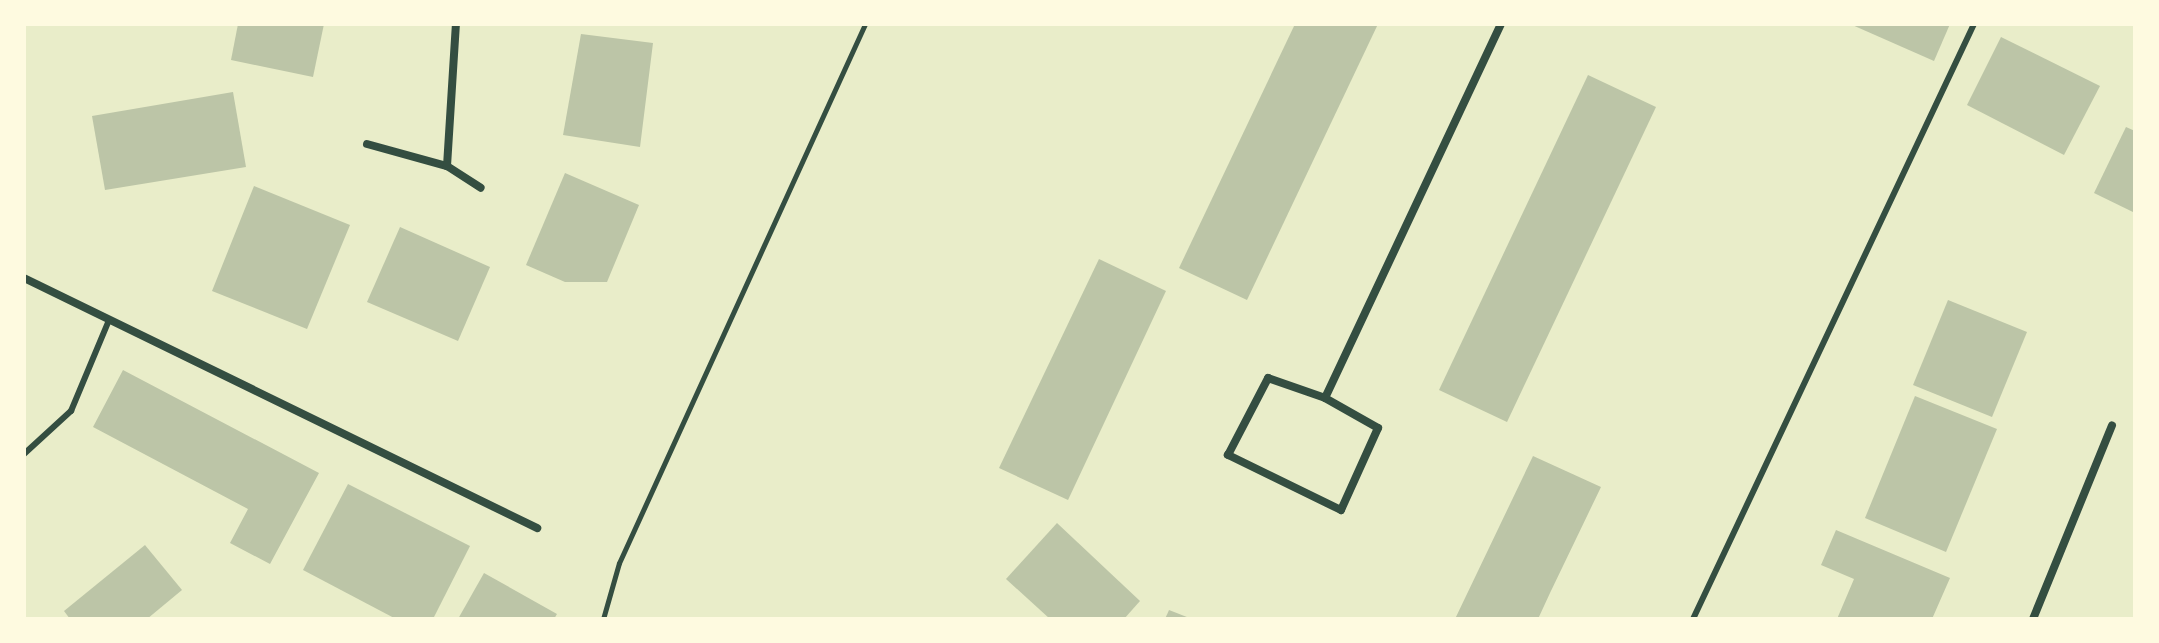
<!DOCTYPE html>
<html>
<head>
<meta charset="utf-8">
<style>
	body { margin:0 }
	#map { position:relative; width:2159px; height:643px; overflow:hidden; background:#e9edc9; font-family:"Fira Sans",sans-serif }
	div>[style] { position:absolute }
	.building>* { inset:0; background:#bcc5a7 }
	.path>* { height:5px; margin:-2.5px; padding:0 2.5px; transform-origin:2.5px; border-radius:2.5px; background:#344e41 }
	.service>* { height:6px; margin:-3px; padding:0 3px; transform-origin:3px; border-radius:3px; background:#344e41 }
	.minor>* { height:8px; margin:-4px; padding:0 4px; transform-origin:4px; border-radius:4px; background:#344e41 }
	span { translate:-50% -50%; white-space:nowrap; text-align:center; line-height:1.15; -webkit-text-stroke:7px #fefae0; paint-order:stroke }
	.frame { position:absolute; inset:0; border:26px solid #fefae0; pointer-events:none }
</style>
</head>
<body>
<div id="map">
	<div class="building">
		<div style="clip-path:polygon(238px 24px,324px 24px,313px 77px,231px 60px)"></div>
		<div style="clip-path:polygon(1295px 24px,1378px 24px,1247px 300px,1179px 268px)"></div>
		<div style="clip-path:polygon(1850px 24px,1950px 24px,1934px 61px)"></div>
		<div style="clip-path:polygon(581px 34px,653px 43px,640px 147px,563px 135px)"></div>
		<div style="clip-path:polygon(2001px 37px,2100px 86px,2064px 155px,1967px 105px)"></div>
		<div style="clip-path:polygon(1588px 75px,1656px 107px,1507px 422px,1439px 390px)"></div>
		<div style="clip-path:polygon(233px 92px,246px 167px,105px 190px,92px 116px)"></div>
		<div style="clip-path:polygon(2126px 127px,2135px 131px,2135px 213px,2094px 193px)"></div>
		<div style="clip-path:polygon(565px 173px,639px 205px,607px 282px,565px 282px,526px 265px)"></div>
		<div style="clip-path:polygon(254px 186px,350px 225px,307px 329px,212px 291px)"></div>
		<div style="clip-path:polygon(400px 227px,490px 267px,458px 341px,367px 302px)"></div>
		<div style="clip-path:polygon(1099px 259px,1166px 291px,1068px 500px,999px 468px)"></div>
		<div style="clip-path:polygon(1948px 300px,2027px 332px,1992px 417px,1913px 385px)"></div>
		<div style="clip-path:polygon(123px 370px,319px 473px,270px 564px,230px 543px,248px 509px,93px 427px)"></div>
		<div style="clip-path:polygon(1915px 396px,1997px 429px,1946px 552px,1865px 518px)"></div>
		<div style="clip-path:polygon(1533px 456px,1601px 487px,1550px 593px,1538px 619px,1455px 619px)"></div>
		<div style="clip-path:polygon(348px 484px,470px 546px,433px 619px,396px 619px,303px 570px)"></div>
		<div style="clip-path:polygon(1057px 523px,1140px 601px,1124px 619px,1050px 619px,1006px 579px)"></div>
		<div style="clip-path:polygon(1836px 530px,1950px 578px,1932px 619px,1837px 619px,1854px 579px,1821px 565px)"></div>
		<div style="clip-path:polygon(145px 545px,182px 590px,147px 619px,70px 619px,64px 611px)"></div>
		<div style="clip-path:polygon(484px 573px,557px 614px,554px 619px,458px 619px)"></div>
		<div style="clip-path:polygon(1169px 610px,1192px 619px,1165px 619px)"></div>
	</div>
	<div class="path">
		<div style="left:603px;top:619px;width:58px;rotate:-74.1deg"></div>
		<div style="left:619px;top:563px;width:592px;rotate:-65.47deg"></div>
	</div>
	<div class="service">
		<div style="left:24px;top:454px;width:64px;rotate:-42.5deg"></div>
		<div style="left:71px;top:411px;width:99px;rotate:-67.3deg"></div>
		<div style="left:1693px;top:619px;width:658px;rotate:-64.72deg"></div>
	</div>
	<div class="minor">
		<div style="left:367px;top:144px;width:83px;rotate:15.4deg"></div>
		<div style="left:447px;top:166px;width:40px;rotate:32.9deg"></div>
		<div style="left:447px;top:166px;width:142px;rotate:-86.4deg"></div>
		<div style="left:24px;top:278px;width:571px;rotate:25.98deg"></div>
		<div style="left:1268px;top:378px;width:60px;rotate:19.3deg"></div>
		<div style="left:1325px;top:398px;width:61px;rotate:29.5deg"></div>
		<div style="left:1378px;top:428px;width:90px;rotate:114.3deg"></div>
		<div style="left:1341px;top:510px;width:126px;rotate:-154deg"></div>
		<div style="left:1228px;top:455px;width:87px;rotate:-62.5deg"></div>
		<div style="left:1325px;top:398px;width:413px;rotate:-64.8deg"></div>
		<div style="left:2033px;top:619px;width:209px;rotate:-67.8deg"></div>
	</div>
	<div class="frame"></div>
</div>
</body>
</html>
